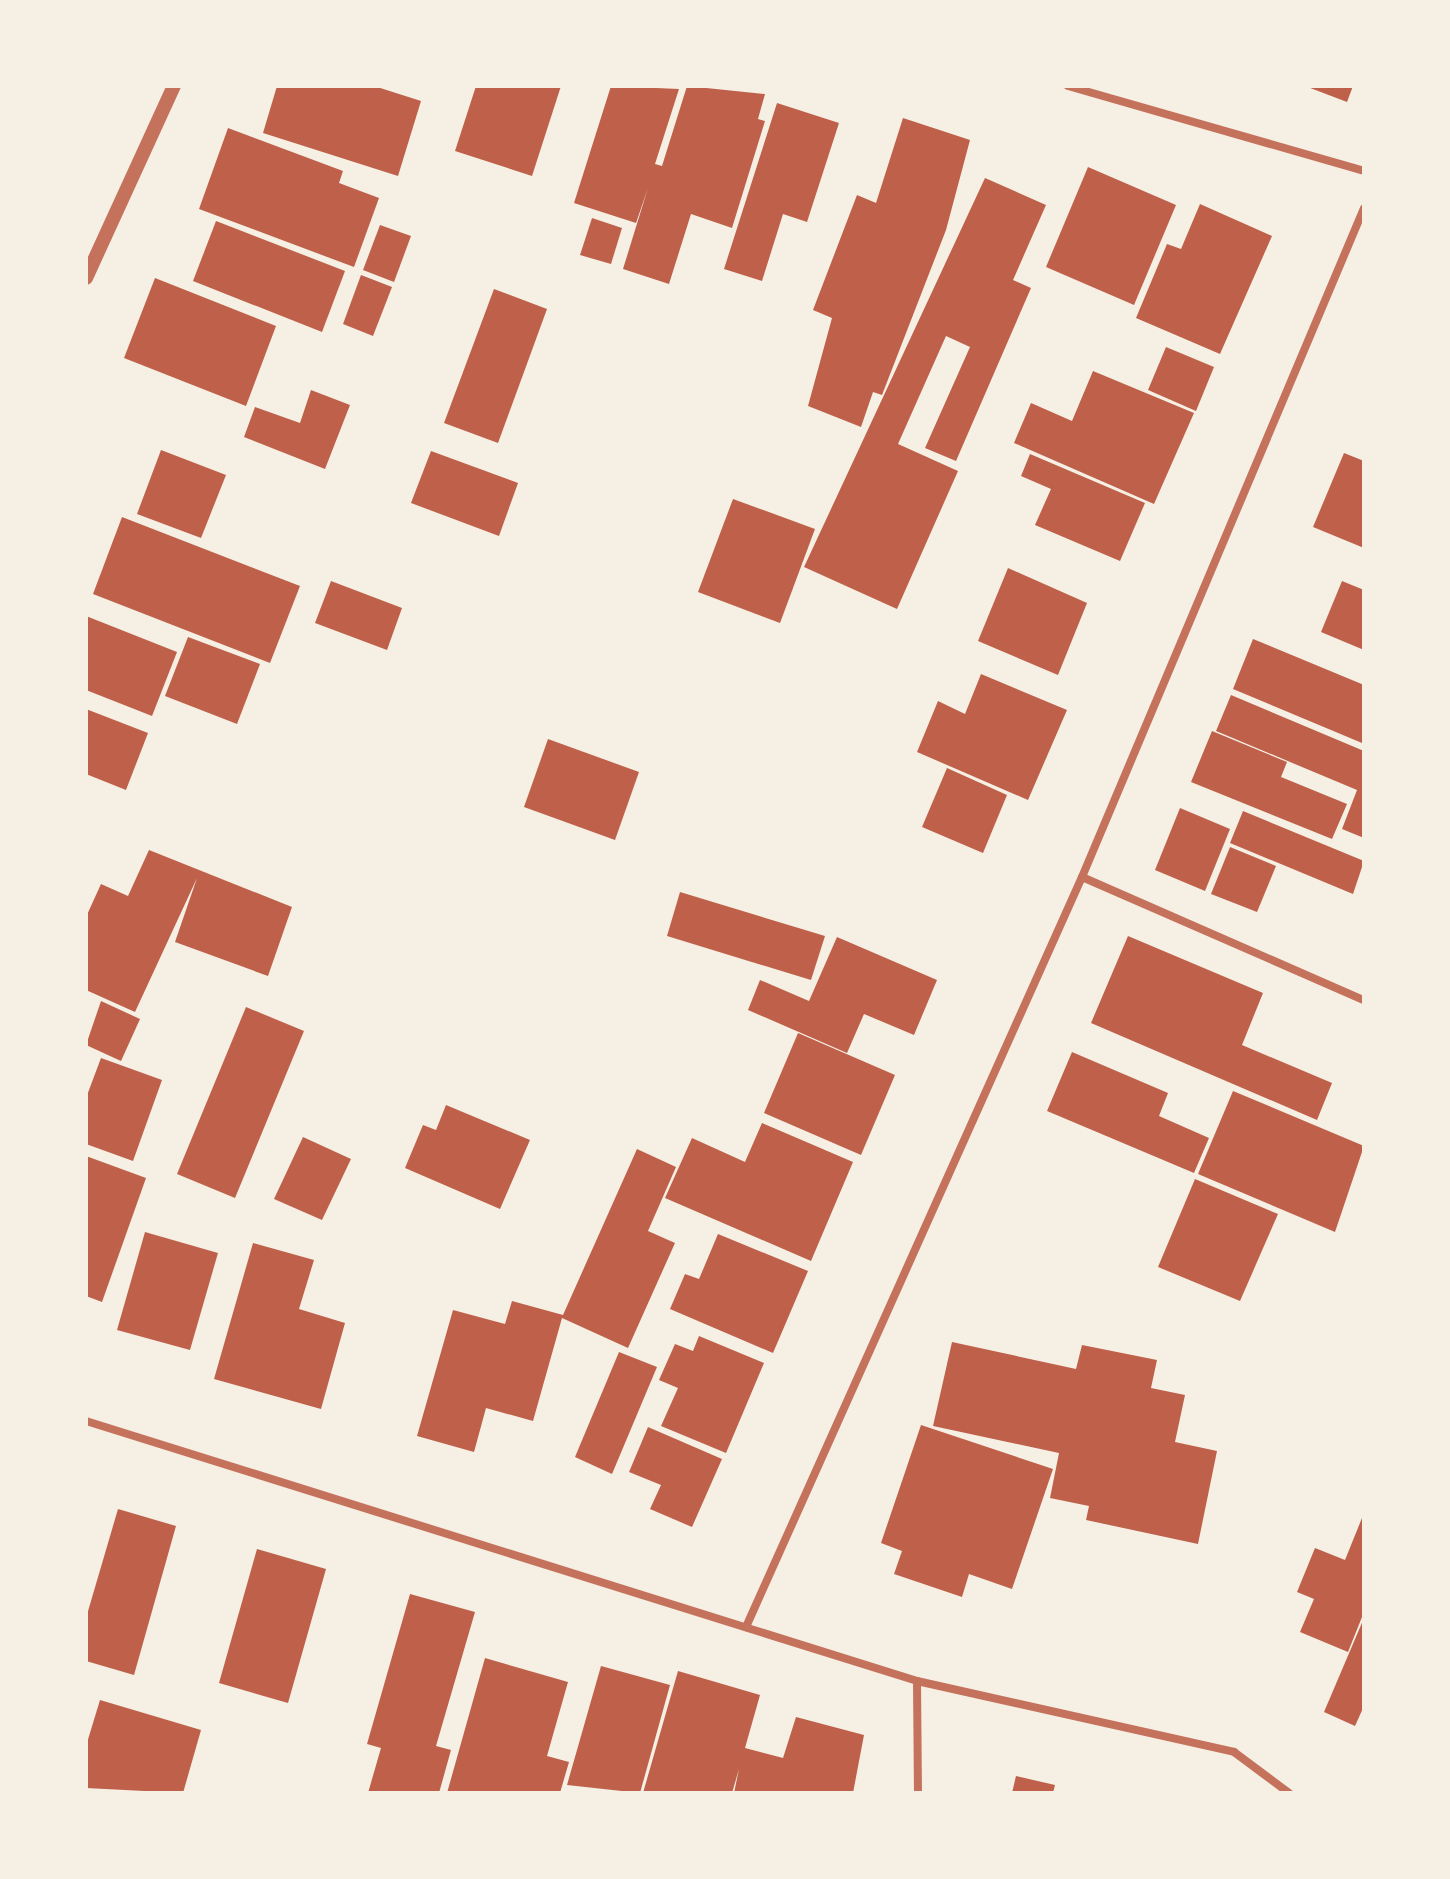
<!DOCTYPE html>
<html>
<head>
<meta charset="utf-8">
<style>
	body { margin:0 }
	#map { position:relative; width:1450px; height:1879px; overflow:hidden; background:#f6efe4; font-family:Barlow,sans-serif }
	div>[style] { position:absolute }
	.building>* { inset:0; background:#bf614a }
	.minor>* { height:8px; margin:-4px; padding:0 4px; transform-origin:4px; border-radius:4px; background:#c5725c }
	.tertiary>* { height:14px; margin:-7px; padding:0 7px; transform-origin:7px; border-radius:7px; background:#c5725c }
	span { translate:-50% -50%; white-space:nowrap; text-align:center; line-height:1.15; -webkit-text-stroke:8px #f6efe4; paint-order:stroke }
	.frame { position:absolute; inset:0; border:88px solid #f6efe4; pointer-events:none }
</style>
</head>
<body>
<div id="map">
	<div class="building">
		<div style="clip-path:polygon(277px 86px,374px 86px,421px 101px,398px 176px,263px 133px)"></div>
		<div style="clip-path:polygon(476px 86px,561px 86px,532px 176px,455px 151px)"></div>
		<div style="clip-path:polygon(611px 86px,679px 89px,655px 164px,662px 166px,687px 86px,765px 94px,758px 119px,765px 121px,732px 228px,691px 214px,669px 284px,623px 269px,648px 188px,636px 223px,574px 203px)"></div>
		<div style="clip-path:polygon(1305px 86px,1353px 86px,1347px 102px)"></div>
		<div style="clip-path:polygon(777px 103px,839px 123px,807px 222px,783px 214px,762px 281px,724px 269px)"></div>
		<div style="clip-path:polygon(903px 118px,970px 140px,946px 230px,882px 395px,873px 392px,861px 427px,808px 406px,832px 318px,813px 310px,857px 195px,876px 203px)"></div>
		<div style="clip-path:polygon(228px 128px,343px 171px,339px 183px,379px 198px,354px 267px,199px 209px)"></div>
		<div style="clip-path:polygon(1088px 167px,1176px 205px,1134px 305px,1046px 267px)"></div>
		<div style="clip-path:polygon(985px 178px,1046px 205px,1013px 280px,1031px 288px,956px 461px,925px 448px,970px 347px,946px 336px,898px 444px,958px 471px,897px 609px,804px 567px)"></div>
		<div style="clip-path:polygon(1200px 204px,1272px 236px,1220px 354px,1136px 318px,1167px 244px,1181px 249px)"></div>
		<div style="clip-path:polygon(592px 218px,622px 228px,611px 264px,580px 255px)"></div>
		<div style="clip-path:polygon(216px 221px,345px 271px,322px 332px,193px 281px)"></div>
		<div style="clip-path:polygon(380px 225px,411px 236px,394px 282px,363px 270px)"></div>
		<div style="clip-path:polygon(361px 275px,392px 287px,373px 336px,343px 324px)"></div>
		<div style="clip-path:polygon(155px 278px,276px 326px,246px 406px,124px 358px)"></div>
		<div style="clip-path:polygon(494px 289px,547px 309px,498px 443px,444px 423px)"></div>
		<div style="clip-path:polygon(1166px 347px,1214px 367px,1196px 411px,1148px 390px)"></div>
		<div style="clip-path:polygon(1093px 371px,1194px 413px,1154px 504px,1014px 443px,1031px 403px,1072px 421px)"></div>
		<div style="clip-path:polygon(311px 390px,350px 405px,325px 469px,244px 437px,255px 407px,300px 423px)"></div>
		<div style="clip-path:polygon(161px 450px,226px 475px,201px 538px,137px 514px)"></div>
		<div style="clip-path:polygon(431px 451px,518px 483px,499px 536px,411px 503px)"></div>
		<div style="clip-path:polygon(1344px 453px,1364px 461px,1364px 548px,1313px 527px)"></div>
		<div style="clip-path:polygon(1030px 454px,1145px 503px,1120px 561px,1035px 525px,1051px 489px,1021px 476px)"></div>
		<div style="clip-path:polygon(733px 499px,815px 529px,780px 623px,698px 592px)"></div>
		<div style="clip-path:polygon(122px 517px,300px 586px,270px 663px,93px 594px)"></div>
		<div style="clip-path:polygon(1008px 568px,1087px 603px,1058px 675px,978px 641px)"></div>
		<div style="clip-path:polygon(331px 581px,402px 608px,387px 650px,315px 623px)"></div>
		<div style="clip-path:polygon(1342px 581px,1364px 590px,1364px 650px,1321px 632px)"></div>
		<div style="clip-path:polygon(86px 616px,177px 652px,152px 716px,86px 690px)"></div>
		<div style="clip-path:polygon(188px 637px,260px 664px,237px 724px,165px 696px)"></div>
		<div style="clip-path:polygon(1253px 639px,1364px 685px,1362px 743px,1233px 689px)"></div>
		<div style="clip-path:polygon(981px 674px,1067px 710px,1028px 800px,917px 752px,938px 701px,965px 714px)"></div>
		<div style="clip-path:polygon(1231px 695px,1364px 751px,1364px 838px,1342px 829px,1357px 790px,1216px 731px)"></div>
		<div style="clip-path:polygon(86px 709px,148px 733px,126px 790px,86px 774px)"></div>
		<div style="clip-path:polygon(1212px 731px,1287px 762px,1281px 777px,1347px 804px,1332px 839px,1191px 782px)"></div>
		<div style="clip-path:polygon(548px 739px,639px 772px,615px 840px,524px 807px)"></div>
		<div style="clip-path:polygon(947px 768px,1007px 795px,983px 853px,922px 827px)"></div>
		<div style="clip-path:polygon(1180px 808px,1230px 829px,1205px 891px,1155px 870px)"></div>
		<div style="clip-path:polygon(1243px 811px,1364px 861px,1353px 894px,1230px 843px)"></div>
		<div style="clip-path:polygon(1230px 847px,1276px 866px,1257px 912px,1211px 894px)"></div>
		<div style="clip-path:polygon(149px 850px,292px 907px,268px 976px,175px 942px,197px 878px,135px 1012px,86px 990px,86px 917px,101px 884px,128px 896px)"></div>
		<div style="clip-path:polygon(680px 892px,825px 936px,811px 980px,667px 936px)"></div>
		<div style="clip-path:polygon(1128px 936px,1263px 993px,1242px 1045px,1332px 1083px,1317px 1120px,1091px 1023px)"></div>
		<div style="clip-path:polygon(837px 937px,937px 980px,914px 1035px,864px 1014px,847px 1053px,748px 1010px,760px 980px,809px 1001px)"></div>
		<div style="clip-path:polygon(101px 1001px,140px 1019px,121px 1061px,86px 1045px)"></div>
		<div style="clip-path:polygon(246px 1007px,304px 1031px,235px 1198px,177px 1174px)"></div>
		<div style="clip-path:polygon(798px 1033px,895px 1075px,861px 1155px,764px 1113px)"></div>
		<div style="clip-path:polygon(1072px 1052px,1168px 1093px,1159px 1116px,1209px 1138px,1194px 1173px,1047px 1111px)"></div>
		<div style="clip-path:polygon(101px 1058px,162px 1080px,133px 1161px,86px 1144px,86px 1098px)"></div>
		<div style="clip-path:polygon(1233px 1091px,1364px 1146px,1335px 1232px,1198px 1174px)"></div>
		<div style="clip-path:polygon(446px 1105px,530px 1140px,500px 1209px,405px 1168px,423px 1125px,436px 1130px)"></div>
		<div style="clip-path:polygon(762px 1123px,853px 1162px,811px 1261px,665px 1198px,692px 1138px,745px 1162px)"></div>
		<div style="clip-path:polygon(303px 1137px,351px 1159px,322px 1220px,274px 1199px)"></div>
		<div style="clip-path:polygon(637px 1149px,676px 1167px,648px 1231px,675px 1243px,628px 1348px,562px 1318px,533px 1421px,486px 1408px,474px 1452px,417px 1436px,453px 1310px,505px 1324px,512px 1301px,563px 1315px)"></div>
		<div style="clip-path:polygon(86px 1156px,146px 1178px,102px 1302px,86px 1296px)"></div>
		<div style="clip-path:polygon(1195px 1179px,1278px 1214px,1240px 1301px,1158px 1267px)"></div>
		<div style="clip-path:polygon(145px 1232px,218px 1253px,190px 1350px,117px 1330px)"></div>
		<div style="clip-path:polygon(718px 1234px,808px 1271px,773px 1353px,670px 1309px,685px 1274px,699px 1279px)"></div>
		<div style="clip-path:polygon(253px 1243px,314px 1260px,299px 1309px,345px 1323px,321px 1409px,214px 1379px)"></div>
		<div style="clip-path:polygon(699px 1336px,764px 1363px,726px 1453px,661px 1426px,678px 1388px,659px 1380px,675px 1344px,693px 1351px)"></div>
		<div style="clip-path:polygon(952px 1342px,1076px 1369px,1082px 1345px,1157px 1360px,1151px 1388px,1185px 1395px,1175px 1442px,1217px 1451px,1198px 1544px,1086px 1520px,1089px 1506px,1050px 1498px,1059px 1453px,933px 1426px)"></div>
		<div style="clip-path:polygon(619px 1352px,657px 1367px,612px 1474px,575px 1457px)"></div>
		<div style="clip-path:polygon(921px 1425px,1053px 1469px,1012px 1589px,969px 1574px,962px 1597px,894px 1574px,902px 1551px,881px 1543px)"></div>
		<div style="clip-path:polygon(648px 1427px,722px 1459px,692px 1527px,650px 1509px,661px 1485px,629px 1472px)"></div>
		<div style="clip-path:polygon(118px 1509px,176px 1526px,134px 1675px,86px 1661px,86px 1618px)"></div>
		<div style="clip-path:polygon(1364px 1513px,1364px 1612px,1348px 1652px,1300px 1632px,1314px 1599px,1297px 1592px,1315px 1548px,1345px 1560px)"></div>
		<div style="clip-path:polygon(257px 1549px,326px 1569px,288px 1703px,219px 1683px)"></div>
		<div style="clip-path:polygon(410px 1594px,475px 1612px,436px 1746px,451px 1750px,439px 1793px,368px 1793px,381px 1748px,367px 1744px)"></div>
		<div style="clip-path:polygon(1364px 1618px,1364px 1706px,1355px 1726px,1324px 1712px)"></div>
		<div style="clip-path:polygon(485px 1658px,568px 1682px,547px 1756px,569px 1762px,560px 1793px,447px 1793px)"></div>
		<div style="clip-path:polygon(601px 1666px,670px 1685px,640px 1793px,567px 1785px)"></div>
		<div style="clip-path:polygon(678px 1671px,760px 1695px,745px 1748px,783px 1758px,796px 1717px,864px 1735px,853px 1793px,734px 1793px,739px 1769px,732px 1793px,643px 1793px)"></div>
		<div style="clip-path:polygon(100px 1700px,201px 1730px,183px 1793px,86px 1788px,86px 1746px)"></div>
		<div style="clip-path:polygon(1016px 1776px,1055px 1785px,1053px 1793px,1012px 1793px)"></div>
	</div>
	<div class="minor">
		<div style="left:1068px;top:86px;width:308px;rotate:16deg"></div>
		<div style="left:1082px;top:877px;width:308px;rotate:23.6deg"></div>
		<div style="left:86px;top:1421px;width:871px;rotate:17.37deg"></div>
		<div style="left:917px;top:1681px;width:325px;rotate:12.6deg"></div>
		<div style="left:1234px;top:1752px;width:69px;rotate:36.7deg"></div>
		<div style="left:746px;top:1627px;width:822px;rotate:-65.87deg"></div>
		<div style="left:1082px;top:877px;width:726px;rotate:-67.14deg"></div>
		<div style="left:917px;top:1681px;width:112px;rotate:89.5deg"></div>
	</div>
	<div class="tertiary">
		<div style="left:86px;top:278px;width:211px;rotate:-65.4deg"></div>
	</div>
	<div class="frame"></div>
</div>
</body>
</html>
